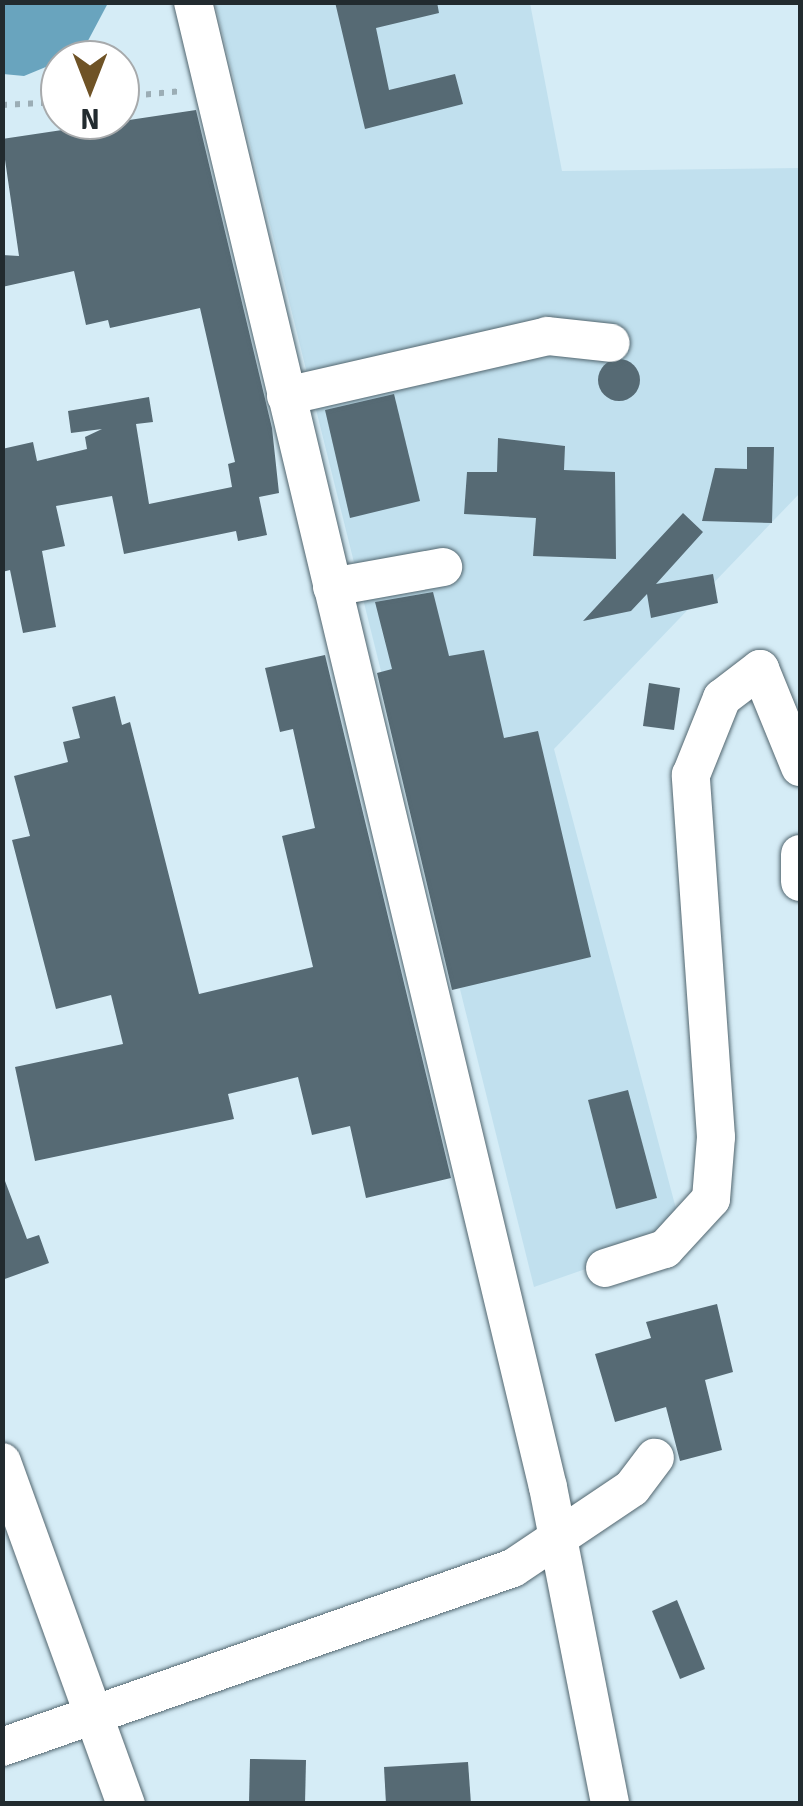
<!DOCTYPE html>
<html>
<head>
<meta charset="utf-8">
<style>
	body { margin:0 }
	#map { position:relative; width:803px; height:1806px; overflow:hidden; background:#d5ecf6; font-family:Signika,sans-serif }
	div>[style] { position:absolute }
	.built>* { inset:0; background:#c1e0ee }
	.water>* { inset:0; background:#69a4be }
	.building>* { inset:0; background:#566a74 }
	.round { border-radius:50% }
	.path>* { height:6px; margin-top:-3px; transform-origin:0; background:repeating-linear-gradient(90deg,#9badb5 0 5px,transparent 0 13px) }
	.roads { filter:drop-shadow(0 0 2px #52666f) drop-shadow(0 0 2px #52666f) }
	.minor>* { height:38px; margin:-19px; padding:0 19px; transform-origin:19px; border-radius:19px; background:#fff }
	span { translate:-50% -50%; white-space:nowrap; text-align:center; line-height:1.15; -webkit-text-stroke:10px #fff; paint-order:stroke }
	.frame { position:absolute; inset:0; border:5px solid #222b2f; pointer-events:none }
	.north { position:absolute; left:40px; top:40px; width:100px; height:100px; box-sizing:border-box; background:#fff; border:2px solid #a7aaac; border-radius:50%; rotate:180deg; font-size:28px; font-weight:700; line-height:40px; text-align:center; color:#222b2f }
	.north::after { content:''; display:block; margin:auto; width:35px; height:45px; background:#6f5326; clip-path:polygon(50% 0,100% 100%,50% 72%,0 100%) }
</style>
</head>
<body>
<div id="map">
	<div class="built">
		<div style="clip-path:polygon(215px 3px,530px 3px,562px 171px,799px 168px,800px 493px,554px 749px,683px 1235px,534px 1287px)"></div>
	</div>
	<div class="water">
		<div style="clip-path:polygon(3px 2px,108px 2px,108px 3px,82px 52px,24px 76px,3px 74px)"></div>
	</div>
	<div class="building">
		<div style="clip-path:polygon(335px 2px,437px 2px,439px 13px,376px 28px,389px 90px,455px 74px,463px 104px,365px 129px)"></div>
		<div style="clip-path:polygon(196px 110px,272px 428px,279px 493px,259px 497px,267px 535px,238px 541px,236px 531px,124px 554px,112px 496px,56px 506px,65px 546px,42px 551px,56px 627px,23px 633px,10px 570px,2px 572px,2px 449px,33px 442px,37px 461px,87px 449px,85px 437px,102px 429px,71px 433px,68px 411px,149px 397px,153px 422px,136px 424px,149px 504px,232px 487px,228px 464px,235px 462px,200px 308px,110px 328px,108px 320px,86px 325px,74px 271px,2px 287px,2px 255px,19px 256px,2px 139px)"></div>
		<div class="round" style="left:598px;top:359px;width:42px;height:42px"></div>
		<div style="clip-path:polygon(394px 394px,420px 501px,350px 518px,325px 410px)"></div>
		<div style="clip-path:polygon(498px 438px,565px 446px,564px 470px,615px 472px,616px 559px,533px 556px,536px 518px,464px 514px,467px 472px,497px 472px)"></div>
		<div style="clip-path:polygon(747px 447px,774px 447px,772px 523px,702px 521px,715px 468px,747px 469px)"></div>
		<div style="clip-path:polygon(683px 513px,703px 532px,656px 584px,713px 574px,718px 603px,651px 618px,647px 594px,631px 611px,583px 621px)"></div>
		<div style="clip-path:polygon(433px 592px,449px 656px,484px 650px,504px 738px,538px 731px,591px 957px,452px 990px,377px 673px,392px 669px,375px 602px)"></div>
		<div style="clip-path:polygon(325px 655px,451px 1178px,366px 1198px,350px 1126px,312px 1135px,298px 1077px,228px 1094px,234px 1119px,35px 1161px,15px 1067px,123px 1044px,111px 995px,56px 1009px,12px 840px,30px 836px,14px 776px,68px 762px,63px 742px,80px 738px,72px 707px,115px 696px,122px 725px,130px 722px,199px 994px,313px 967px,282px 836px,315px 828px,293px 729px,280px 732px,265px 668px)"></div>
		<div style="clip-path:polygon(649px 683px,680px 688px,674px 730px,643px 726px)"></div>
		<div style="clip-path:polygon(628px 1090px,657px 1198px,616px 1209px,588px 1100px)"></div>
		<div style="clip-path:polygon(5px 1181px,27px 1239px,39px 1235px,49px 1263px,2px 1280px)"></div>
		<div style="clip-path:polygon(717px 1304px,733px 1372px,705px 1380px,722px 1450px,680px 1461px,666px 1407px,615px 1422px,595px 1354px,651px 1338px,646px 1322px)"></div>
		<div style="clip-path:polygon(677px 1600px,705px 1669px,680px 1679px,652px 1611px)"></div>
		<div style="clip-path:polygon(250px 1759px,306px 1760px,305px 1804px,249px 1804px)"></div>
		<div style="clip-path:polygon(468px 1762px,471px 1804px,386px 1804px,384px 1767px)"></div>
	</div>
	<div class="path">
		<div style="left:120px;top:97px;width:62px;rotate:-5.5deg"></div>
		<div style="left:2px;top:105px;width:58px;rotate:-3deg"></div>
	</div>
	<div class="roads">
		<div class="minor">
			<div style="left:193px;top:2px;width:1527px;rotate:76.56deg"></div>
			<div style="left:548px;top:1487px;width:323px;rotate:78.9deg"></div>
			<div style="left:286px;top:396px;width:268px;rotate:-12.9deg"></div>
			<div style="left:547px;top:336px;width:64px;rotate:6.2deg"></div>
			<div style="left:332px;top:587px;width:113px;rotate:-10.2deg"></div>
			<div style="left:800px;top:854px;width:28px;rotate:90deg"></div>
			<div style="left:605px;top:1268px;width:63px;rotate:-17.6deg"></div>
			<div style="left:665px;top:1249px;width:68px;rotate:-47.4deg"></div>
			<div style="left:711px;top:1199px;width:62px;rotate:-85.4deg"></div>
			<div style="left:716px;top:1137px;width:363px;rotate:-94deg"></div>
			<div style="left:691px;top:775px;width:83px;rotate:-68.1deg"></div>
			<div style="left:722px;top:698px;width:48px;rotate:-37.3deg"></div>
			<div style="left:760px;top:669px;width:106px;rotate:67.8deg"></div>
			<div style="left:2px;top:1462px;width:364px;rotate:70.1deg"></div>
			<div style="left:2px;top:1747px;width:541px;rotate:-19.31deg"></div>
			<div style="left:513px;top:1568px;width:143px;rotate:-33.9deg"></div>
			<div style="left:632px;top:1488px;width:38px;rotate:-53deg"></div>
		</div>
	</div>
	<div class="frame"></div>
	<div class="north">N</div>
</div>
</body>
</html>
